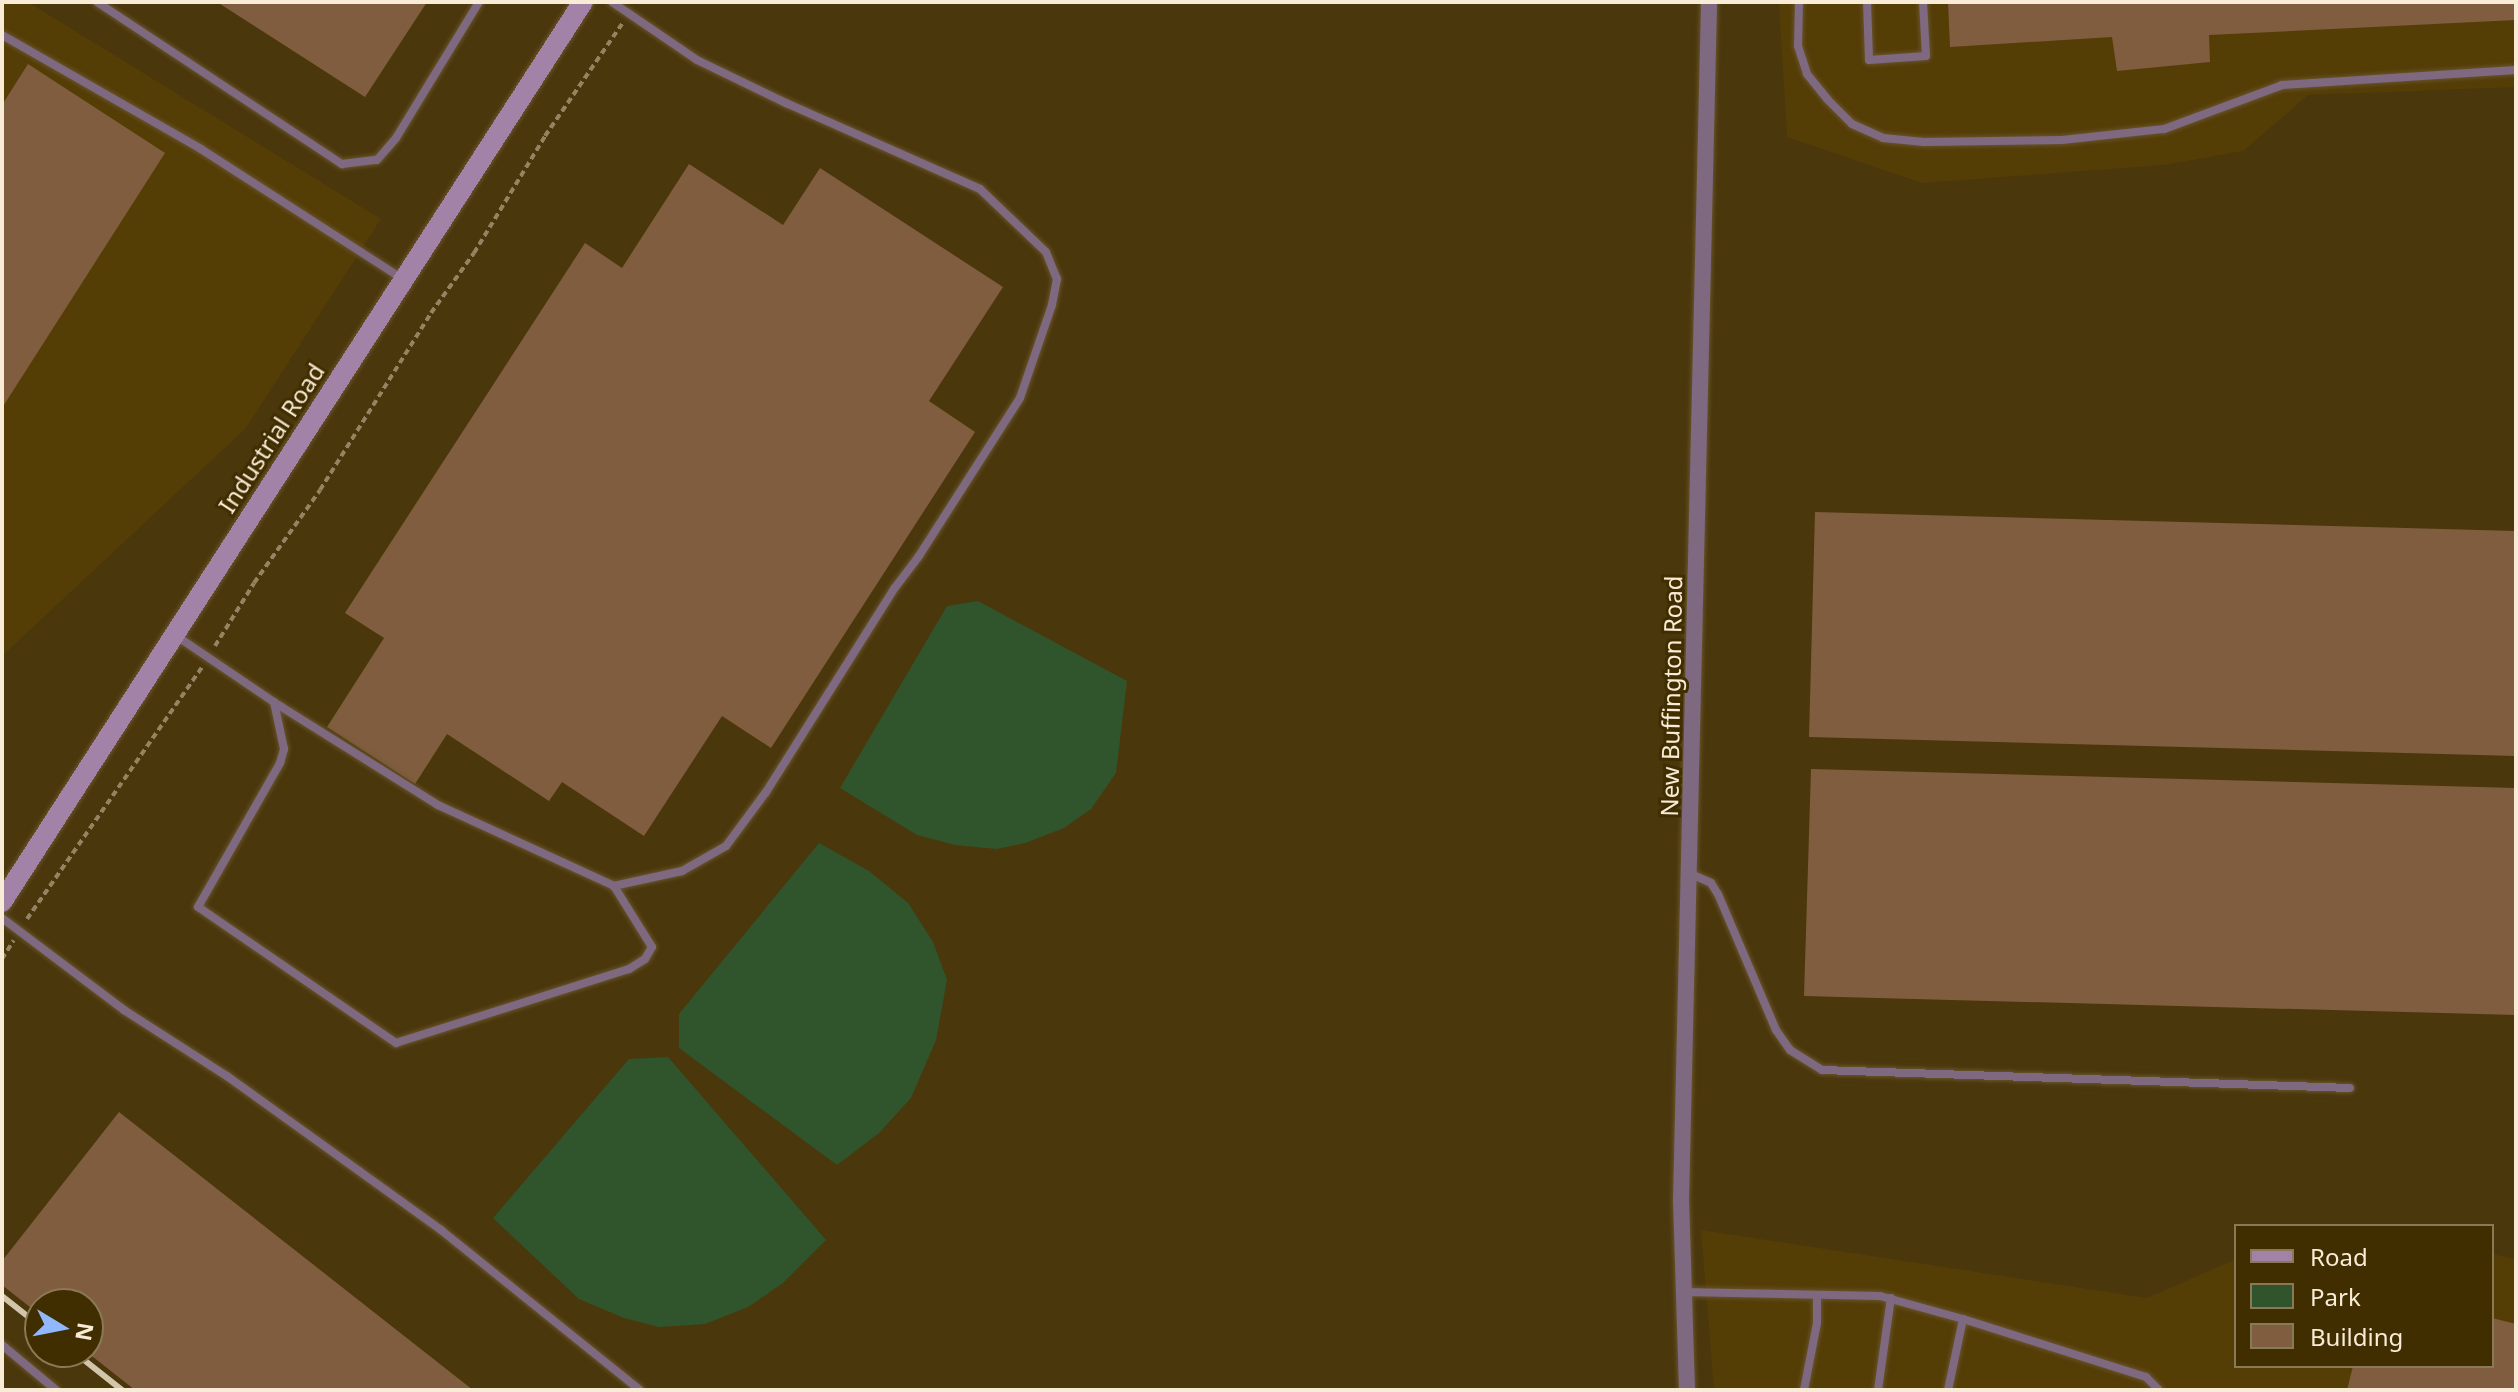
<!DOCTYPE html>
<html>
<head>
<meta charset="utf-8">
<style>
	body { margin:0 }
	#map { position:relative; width:2518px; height:1392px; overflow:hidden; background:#4b370c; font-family:"Noto Sans",sans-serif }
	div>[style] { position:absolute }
	.built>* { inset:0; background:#553d06 }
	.green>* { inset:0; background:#30552c }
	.building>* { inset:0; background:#805d3e }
	.path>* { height:4px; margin-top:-2px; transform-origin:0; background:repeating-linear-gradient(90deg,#958462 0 6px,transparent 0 10px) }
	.roads { filter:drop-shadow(0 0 2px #67542c) drop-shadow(0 0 2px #67542c) }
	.service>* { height:8px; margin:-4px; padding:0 4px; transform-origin:4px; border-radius:4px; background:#7e6981 }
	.minor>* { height:16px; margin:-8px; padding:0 8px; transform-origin:8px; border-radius:8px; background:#7e6981 }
	.secondary>* { height:20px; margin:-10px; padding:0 10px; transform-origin:10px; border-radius:10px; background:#a382a7 }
	.rail>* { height:6px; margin:-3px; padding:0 3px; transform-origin:3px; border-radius:3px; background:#d2c5aa }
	span { translate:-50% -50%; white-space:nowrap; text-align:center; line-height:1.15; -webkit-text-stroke:6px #402d00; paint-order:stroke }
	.street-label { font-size:24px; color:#f8ecd6 }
	.frame { position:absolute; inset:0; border:4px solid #f8ecd6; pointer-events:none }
	.legend { position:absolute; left:2234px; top:1224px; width:260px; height:144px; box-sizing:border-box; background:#402d00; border:2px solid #8a7956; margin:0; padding:10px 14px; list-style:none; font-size:24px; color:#f8ecd6 }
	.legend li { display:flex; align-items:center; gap:16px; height:40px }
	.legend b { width:40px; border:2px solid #8a7956 }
	.north { position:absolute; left:24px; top:1288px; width:80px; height:80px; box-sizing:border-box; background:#402d00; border:2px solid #8a7956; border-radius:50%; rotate:100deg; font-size:22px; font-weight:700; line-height:32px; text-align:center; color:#f8ecd6 }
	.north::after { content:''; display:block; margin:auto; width:28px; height:36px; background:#91b8fd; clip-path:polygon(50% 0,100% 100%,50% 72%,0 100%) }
</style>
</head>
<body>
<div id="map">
	<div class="built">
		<div style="clip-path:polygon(2px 2px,28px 2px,381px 219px,246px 428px,2px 656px)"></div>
		<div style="clip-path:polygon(1779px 2px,2516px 2px,2516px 87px,2308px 95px,2243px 151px,2164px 165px,1922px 183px,1787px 137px)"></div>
		<div style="clip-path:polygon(1701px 1230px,2147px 1298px,2236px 1259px,2236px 1366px,2492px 1366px,2492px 1254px,2516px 1259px,2516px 1390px,1714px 1390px)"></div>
	</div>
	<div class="green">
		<div style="clip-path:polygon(978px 601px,1127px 681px,1116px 773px,1091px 809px,1064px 828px,1025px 843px,997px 849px,955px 845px,917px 835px,840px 788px,947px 606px)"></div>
		<div style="clip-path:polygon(819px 843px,869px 871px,908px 903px,933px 942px,947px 980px,936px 1040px,911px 1098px,879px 1133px,837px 1165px,679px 1048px,679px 1014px)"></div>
		<div style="clip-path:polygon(668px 1057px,826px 1240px,783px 1283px,748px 1307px,705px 1324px,659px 1327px,624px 1318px,579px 1299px,493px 1218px,629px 1059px)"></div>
	</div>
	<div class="building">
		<div style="clip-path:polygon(217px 2px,427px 2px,365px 97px)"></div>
		<div style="clip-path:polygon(1948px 2px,2516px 2px,2516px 20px,2209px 35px,2210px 62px,2117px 71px,2112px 37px,1950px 47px)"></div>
		<div style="clip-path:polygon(28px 64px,165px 153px,2px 408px,2px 105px)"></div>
		<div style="clip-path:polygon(689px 164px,783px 225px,820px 168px,1003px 287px,929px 401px,975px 432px,771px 748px,722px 716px,644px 836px,562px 782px,549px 801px,447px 734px,415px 784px,327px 727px,384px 638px,345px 613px,585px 243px,622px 268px)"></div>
		<div style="clip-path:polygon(1815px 512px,2516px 531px,2516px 756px,1809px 737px)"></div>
		<div style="clip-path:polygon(1811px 769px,2516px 788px,2516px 1015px,1804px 996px)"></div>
		<div style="clip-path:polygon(119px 1112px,473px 1390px,135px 1390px,88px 1353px,88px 1304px,40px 1304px,40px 1315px,2px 1285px,2px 1261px)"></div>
		<div style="clip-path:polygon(2492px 1318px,2516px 1324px,2516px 1390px,2347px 1390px,2353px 1366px,2492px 1366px)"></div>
	</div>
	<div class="path">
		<div style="left:215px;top:646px;width:74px;rotate:-58.2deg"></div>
		<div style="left:254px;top:583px;width:114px;rotate:-54.6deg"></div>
		<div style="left:320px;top:490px;width:209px;rotate:-57.9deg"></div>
		<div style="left:431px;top:313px;width:74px;rotate:-54.4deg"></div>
		<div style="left:474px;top:253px;width:137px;rotate:-58.7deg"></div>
		<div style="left:545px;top:136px;width:136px;rotate:-55.5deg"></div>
		<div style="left:27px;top:919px;width:307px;rotate:-55.2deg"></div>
		<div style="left:2px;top:959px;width:22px;rotate:-58deg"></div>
	</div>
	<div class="roads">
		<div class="service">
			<div style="left:97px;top:2px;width:294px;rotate:33.5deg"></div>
			<div style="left:342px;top:164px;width:35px;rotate:-7deg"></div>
			<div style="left:377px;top:160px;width:29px;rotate:-49deg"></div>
			<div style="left:396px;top:138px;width:159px;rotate:-58.6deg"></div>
			<div style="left:612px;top:2px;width:103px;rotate:34.3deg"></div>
			<div style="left:697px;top:60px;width:99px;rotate:25.8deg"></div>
			<div style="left:786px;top:103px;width:212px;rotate:23.9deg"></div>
			<div style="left:980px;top:189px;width:91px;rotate:43.7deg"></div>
			<div style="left:1046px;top:252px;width:29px;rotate:68deg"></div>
			<div style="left:1057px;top:279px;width:26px;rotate:101deg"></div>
			<div style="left:1052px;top:305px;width:98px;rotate:109deg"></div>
			<div style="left:1020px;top:398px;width:188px;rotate:122.6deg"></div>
			<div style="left:919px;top:556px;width:41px;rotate:127.1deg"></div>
			<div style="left:894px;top:589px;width:240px;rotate:122.2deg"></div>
			<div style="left:766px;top:792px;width:67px;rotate:126.5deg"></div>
			<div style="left:726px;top:846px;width:51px;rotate:150.4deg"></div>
			<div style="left:682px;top:871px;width:70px;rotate:167.6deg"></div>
			<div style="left:1799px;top:2px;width:44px;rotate:91.3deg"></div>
			<div style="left:1798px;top:46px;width:29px;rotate:72deg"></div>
			<div style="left:1807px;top:74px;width:32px;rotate:51deg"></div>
			<div style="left:1827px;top:99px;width:35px;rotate:45deg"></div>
			<div style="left:1852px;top:124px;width:34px;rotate:24deg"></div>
			<div style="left:1883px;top:138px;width:41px;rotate:5.6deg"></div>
			<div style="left:1924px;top:142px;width:138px;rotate:-0.8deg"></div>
			<div style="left:2062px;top:140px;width:103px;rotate:-6.2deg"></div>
			<div style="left:2164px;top:129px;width:126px;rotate:-20.4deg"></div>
			<div style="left:2282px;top:85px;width:234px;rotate:-3.7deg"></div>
			<div style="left:1867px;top:2px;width:58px;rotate:88deg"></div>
			<div style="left:1869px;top:60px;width:57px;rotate:-4deg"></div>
			<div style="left:1926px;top:56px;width:54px;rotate:-93.2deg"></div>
			<div style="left:2px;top:35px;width:229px;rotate:29.8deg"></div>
			<div style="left:201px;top:149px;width:242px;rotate:32.8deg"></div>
			<div style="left:175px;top:635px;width:127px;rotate:34.1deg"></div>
			<div style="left:280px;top:706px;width:186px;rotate:32.1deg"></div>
			<div style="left:438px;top:805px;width:194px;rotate:24.7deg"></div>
			<div style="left:614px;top:886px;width:72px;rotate:58.1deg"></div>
			<div style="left:652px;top:947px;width:14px;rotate:120deg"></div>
			<div style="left:645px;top:959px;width:19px;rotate:148deg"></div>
			<div style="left:629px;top:969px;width:244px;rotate:162.4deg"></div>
			<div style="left:396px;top:1043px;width:240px;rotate:-145.5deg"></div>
			<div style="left:198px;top:907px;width:166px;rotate:-60.3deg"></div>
			<div style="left:280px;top:763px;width:15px;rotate:-74deg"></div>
			<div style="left:284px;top:749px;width:48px;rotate:-102deg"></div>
			<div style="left:1691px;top:874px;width:22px;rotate:24deg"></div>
			<div style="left:1711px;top:883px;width:13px;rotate:58deg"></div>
			<div style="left:1718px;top:894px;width:148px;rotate:66.9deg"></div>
			<div style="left:1776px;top:1030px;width:24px;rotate:55deg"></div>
			<div style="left:1790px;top:1050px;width:38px;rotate:32deg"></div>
			<div style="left:1822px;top:1070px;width:528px;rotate:1.95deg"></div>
			<div style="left:2px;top:918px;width:153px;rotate:37deg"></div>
			<div style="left:124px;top:1010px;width:122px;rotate:32.7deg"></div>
			<div style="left:227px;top:1076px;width:264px;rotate:35.7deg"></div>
			<div style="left:441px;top:1230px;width:255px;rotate:38.8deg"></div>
			<div style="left:1684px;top:1292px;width:196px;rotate:1.2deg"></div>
			<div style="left:1880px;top:1296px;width:86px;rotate:15.5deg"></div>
			<div style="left:1963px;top:1319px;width:73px;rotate:101.9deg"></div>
			<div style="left:1963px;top:1319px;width:192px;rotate:17.6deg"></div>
			<div style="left:2146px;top:1377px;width:18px;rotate:45deg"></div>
			<div style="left:2px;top:1345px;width:70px;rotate:39.8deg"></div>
			<div style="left:1804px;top:1390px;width:68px;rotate:-79deg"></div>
			<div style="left:1817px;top:1323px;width:28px;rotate:-90deg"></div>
			<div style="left:1878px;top:1390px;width:93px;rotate:-82deg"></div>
		</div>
		<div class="minor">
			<div style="left:1687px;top:1390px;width:189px;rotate:-91.8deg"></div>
			<div style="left:1681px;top:1201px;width:1199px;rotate:-88.66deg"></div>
		</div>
		<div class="secondary">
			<div style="left:2px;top:902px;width:1071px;rotate:-57.16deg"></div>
		</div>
	</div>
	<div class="rail">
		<div style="left:2px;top:1296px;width:48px;rotate:38.3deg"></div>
		<div style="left:74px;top:1352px;width:61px;rotate:38.4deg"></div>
	</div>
	<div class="street-label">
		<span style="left:271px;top:438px;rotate:-57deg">Industrial Road</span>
		<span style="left:1671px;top:696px;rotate:-89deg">New Buffington Road</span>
	</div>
	<div class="frame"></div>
	<ul class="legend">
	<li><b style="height:10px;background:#a382a7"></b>Road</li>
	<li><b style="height:22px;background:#30552c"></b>Park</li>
	<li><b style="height:22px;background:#805d3e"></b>Building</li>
	</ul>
	<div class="north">N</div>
</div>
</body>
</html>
